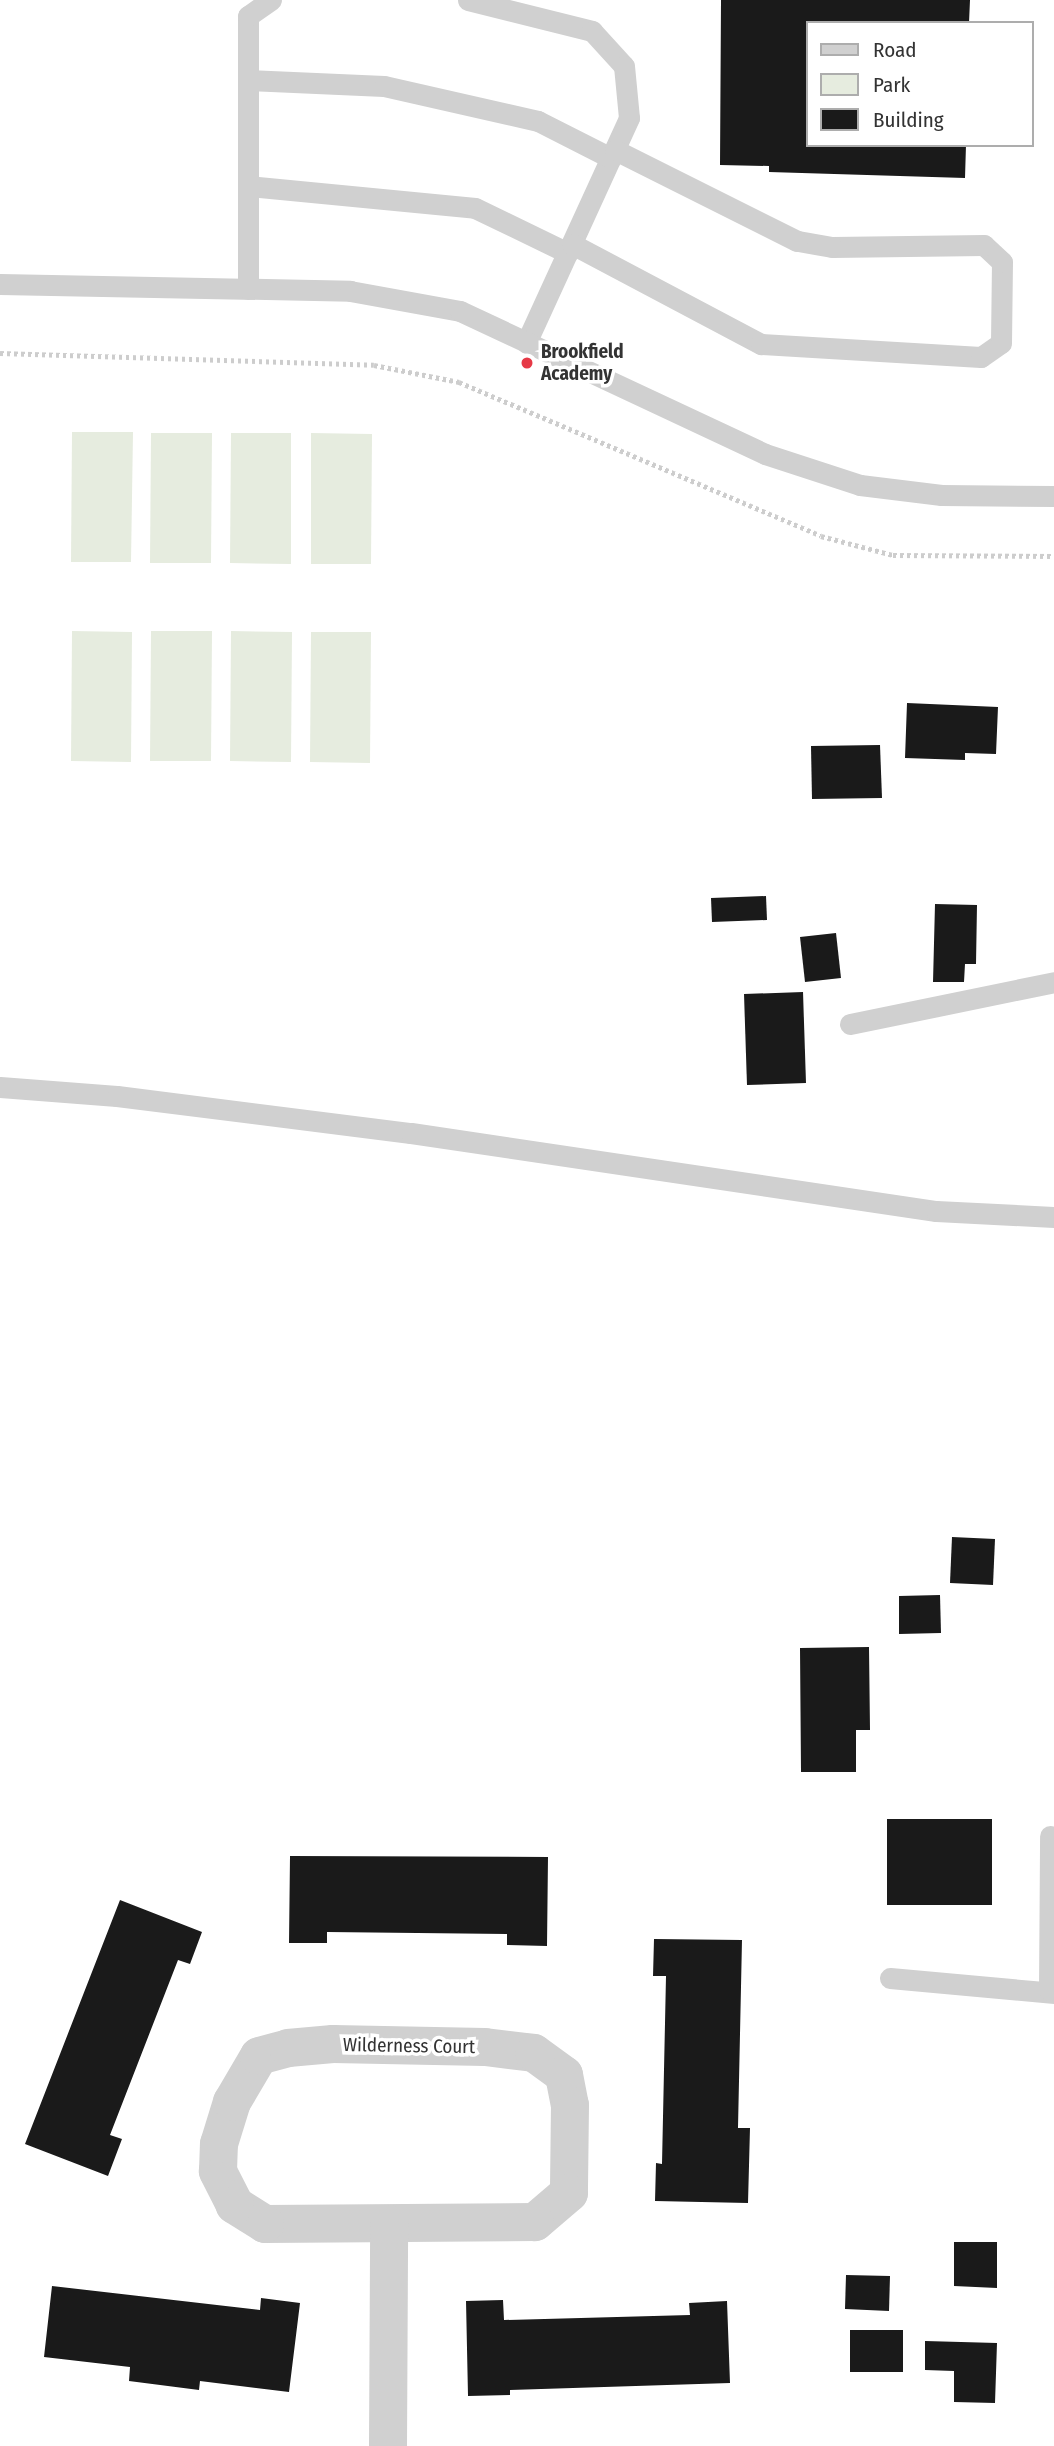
<!DOCTYPE html>
<html>
<head>
<meta charset="utf-8">
<style>
	body { margin:0 }
	#map { position:relative; width:1054px; height:2446px; overflow:hidden; background:#fff; font-family:"Fira Sans Condensed",sans-serif }
	div>[style] { position:absolute }
	.green>* { inset:0; background:#e6ecdf }
	.building>* { inset:0; background:#1a1a1a }
	.path>* { height:4.5px; margin-top:-2.25px; transform-origin:0; background:repeating-linear-gradient(90deg,#cdcdcd 0 3.5px,transparent 0 7px) }
	.lane>* { height:21px; margin:-10.5px; padding:0 10.5px; transform-origin:10.5px; border-radius:10.5px; background:#d0d0d0 }
	.street>* { height:38px; margin:-19px; padding:0 19px; transform-origin:19px; border-radius:19px; background:#d0d0d0 }
	.dots>* { width:19px; height:19px; translate:-50% -50%; box-sizing:border-box; border:4px solid #fff; border-radius:50% }
	span { translate:-50% -50%; white-space:nowrap; text-align:center; line-height:1.15; -webkit-text-stroke:7px #fff; paint-order:stroke }
	.poi-label { font-size:19px; color:#333; font-weight:700 }
	.left { translate:0 -50%; text-align:left }
	.street-label { font-size:19px; color:#333 }
	.legend { position:absolute; left:806px; top:21px; width:228px; height:126px; box-sizing:border-box; background:#fff; border:2px solid #adadad; margin:0; padding:9px 12px; list-style:none; font-size:21px; color:#333 }
	.legend li { display:flex; align-items:center; gap:14px; height:35px }
	.legend b { width:35px; border:2px solid #adadad }
</style>
</head>
<body>
<div id="map">
	<div class="green">
		<div style="clip-path:polygon(72px 432px,133px 432px,131px 562px,71px 562px)"></div>
		<div style="clip-path:polygon(151px 433px,212px 433px,211px 563px,150px 563px)"></div>
		<div style="clip-path:polygon(231px 433px,291px 433px,291px 564px,230px 563px)"></div>
		<div style="clip-path:polygon(311px 433px,372px 434px,371px 564px,311px 564px)"></div>
		<div style="clip-path:polygon(72px 631px,132px 632px,131px 762px,71px 761px)"></div>
		<div style="clip-path:polygon(151px 631px,212px 631px,211px 761px,150px 761px)"></div>
		<div style="clip-path:polygon(231px 631px,292px 632px,291px 762px,230px 761px)"></div>
		<div style="clip-path:polygon(311px 632px,371px 632px,370px 763px,310px 762px)"></div>
	</div>
	<div class="building">
		<div style="clip-path:polygon(721px 0,970px 0,969px 23px,807px 23px,807px 145px,966px 145px,965px 178px,769px 172px,769px 166px,720px 165px)"></div>
		<div style="clip-path:polygon(907px 703px,998px 707px,996px 754px,965px 753px,965px 760px,905px 758px)"></div>
		<div style="clip-path:polygon(880px 745px,882px 798px,812px 799px,811px 746px)"></div>
		<div style="clip-path:polygon(766px 896px,767px 920px,712px 922px,711px 898px)"></div>
		<div style="clip-path:polygon(935px 904px,977px 905px,976px 964px,965px 964px,964px 982px,933px 982px)"></div>
		<div style="clip-path:polygon(836px 933px,841px 978px,805px 982px,800px 937px)"></div>
		<div style="clip-path:polygon(803px 992px,806px 1083px,747px 1085px,744px 994px)"></div>
		<div style="clip-path:polygon(952px 1537px,995px 1539px,993px 1585px,950px 1583px)"></div>
		<div style="clip-path:polygon(940px 1595px,941px 1633px,899px 1634px,899px 1596px)"></div>
		<div style="clip-path:polygon(869px 1647px,870px 1730px,856px 1730px,856px 1772px,801px 1772px,800px 1648px)"></div>
		<div style="clip-path:polygon(887px 1819px,992px 1819px,992px 1905px,887px 1905px)"></div>
		<div style="clip-path:polygon(290px 1856px,548px 1857px,547px 1946px,507px 1945px,507px 1934px,327px 1932px,327px 1943px,289px 1943px)"></div>
		<div style="clip-path:polygon(120px 1900px,202px 1932px,190px 1964px,178px 1960px,110px 2135px,122px 2139px,108px 2176px,25px 2144px)"></div>
		<div style="clip-path:polygon(654px 1939px,742px 1940px,738px 2128px,750px 2128px,748px 2203px,655px 2201px,656px 2163px,662px 2164px,666px 1976px,653px 1976px)"></div>
		<div style="clip-path:polygon(954px 2242px,997px 2242px,997px 2288px,954px 2286px)"></div>
		<div style="clip-path:polygon(846px 2275px,890px 2276px,889px 2311px,845px 2309px)"></div>
		<div style="clip-path:polygon(52px 2286px,260px 2310px,261px 2298px,300px 2303px,289px 2392px,200px 2381px,199px 2390px,129px 2381px,130px 2367px,44px 2357px)"></div>
		<div style="clip-path:polygon(503px 2300px,504px 2320px,690px 2315px,689px 2303px,727px 2301px,730px 2383px,510px 2390px,510px 2395px,468px 2396px,466px 2301px)"></div>
		<div style="clip-path:polygon(850px 2330px,903px 2330px,903px 2372px,850px 2372px)"></div>
		<div style="clip-path:polygon(925px 2341px,997px 2343px,995px 2403px,954px 2402px,954px 2371px,925px 2370px)"></div>
	</div>
	<div class="path">
		<div style="left:0;top:353px;width:374px;rotate:1.8deg"></div>
		<div style="left:374px;top:365px;width:87px;rotate:11.3deg"></div>
		<div style="left:459px;top:382px;width:393px;rotate:23deg"></div>
		<div style="left:821px;top:536px;width:74px;rotate:14.8deg"></div>
		<div style="left:893px;top:555px;width:161px;rotate:0.4deg"></div>
	</div>
	<div class="lane">
		<div style="left:468px;top:0;width:128px;rotate:14deg"></div>
		<div style="left:592px;top:31px;width:47px;rotate:47.6deg"></div>
		<div style="left:624px;top:66px;width:52px;rotate:84.5deg"></div>
		<div style="left:629px;top:118px;width:247px;rotate:114.6deg"></div>
		<div style="left:248px;top:80px;width:136px;rotate:2.5deg"></div>
		<div style="left:384px;top:86px;width:158px;rotate:12.8deg"></div>
		<div style="left:538px;top:121px;width:82px;rotate:26.9deg"></div>
		<div style="left:248px;top:186px;width:228px;rotate:5.5deg"></div>
		<div style="left:475px;top:208px;width:103px;rotate:25.8deg"></div>
		<div style="left:572px;top:244px;width:214px;rotate:27.9deg"></div>
		<div style="left:761px;top:344px;width:220px;rotate:3.4deg"></div>
		<div style="left:981px;top:357px;width:24px;rotate:-35deg"></div>
		<div style="left:1001px;top:343px;width:81px;rotate:-89.3deg"></div>
		<div style="left:1002px;top:262px;width:25px;rotate:-137deg"></div>
		<div style="left:984px;top:245px;width:152px;rotate:179.2deg"></div>
		<div style="left:832px;top:247px;width:36px;rotate:-170deg"></div>
		<div style="left:797px;top:241px;width:203px;rotate:-153.4deg"></div>
		<div style="left:0;top:284px;width:350px;rotate:1.1deg"></div>
		<div style="left:350px;top:291px;width:112px;rotate:10.3deg"></div>
		<div style="left:460px;top:311px;width:337px;rotate:25.1deg"></div>
		<div style="left:765px;top:454px;width:100px;rotate:18.1deg"></div>
		<div style="left:860px;top:485px;width:82px;rotate:7deg"></div>
		<div style="left:941px;top:495px;width:113px;rotate:0.5deg"></div>
		<div style="left:248px;top:289px;width:273px;rotate:-90deg"></div>
		<div style="left:248px;top:16px;width:28px;rotate:-35deg"></div>
		<div style="left:850px;top:1024px;width:208px;rotate:-11.6deg"></div>
		<div style="left:0;top:1087px;width:117px;rotate:4.4deg"></div>
		<div style="left:117px;top:1096px;width:296px;rotate:7.2deg"></div>
		<div style="left:411px;top:1133px;width:531px;rotate:8.45deg"></div>
		<div style="left:936px;top:1211px;width:118px;rotate:2.9deg"></div>
		<div style="left:890px;top:1978px;width:165px;rotate:5.2deg"></div>
		<div style="left:1049px;top:1990px;width:154px;rotate:-89.6deg"></div>
	</div>
	<div class="street">
		<div style="left:333px;top:2044px;width:152px;rotate:1.1deg"></div>
		<div style="left:485px;top:2047px;width:49px;rotate:7deg"></div>
		<div style="left:534px;top:2053px;width:37px;rotate:36deg"></div>
		<div style="left:564px;top:2075px;width:31px;rotate:79deg"></div>
		<div style="left:570px;top:2105px;width:88px;rotate:90.7deg"></div>
		<div style="left:569px;top:2193px;width:45px;rotate:139.5deg"></div>
		<div style="left:535px;top:2222px;width:270px;rotate:179.6deg"></div>
		<div style="left:265px;top:2224px;width:36px;rotate:-148deg"></div>
		<div style="left:235px;top:2205px;width:38px;rotate:-117deg"></div>
		<div style="left:218px;top:2171px;width:27px;rotate:-88deg"></div>
		<div style="left:219px;top:2144px;width:44px;rotate:-72.8deg"></div>
		<div style="left:232px;top:2102px;width:53px;rotate:-59.6deg"></div>
		<div style="left:259px;top:2056px;width:30px;rotate:-15deg"></div>
		<div style="left:288px;top:2048px;width:45px;rotate:-5.1deg"></div>
		<div style="left:388px;top:2446px;width:222px;rotate:-89.7deg"></div>
	</div>
	<div class="dots">
		<div style="left:527px;top:363px;background:#e63946"></div>
	</div>
	<div class="poi-label">
		<span class="left" style="left:541px;top:363px">Brookfield<br>Academy</span>
	</div>
	<div class="street-label">
		<span style="left:409px;top:2046px;rotate:1deg">Wilderness Court</span>
	</div>
	<ul class="legend">
	<li><b style="height:9px;background:#d0d0d0"></b>Road</li>
	<li><b style="height:19px;background:#e6ecdf"></b>Park</li>
	<li><b style="height:19px;background:#1a1a1a"></b>Building</li>
	</ul>
</div>
</body>
</html>
